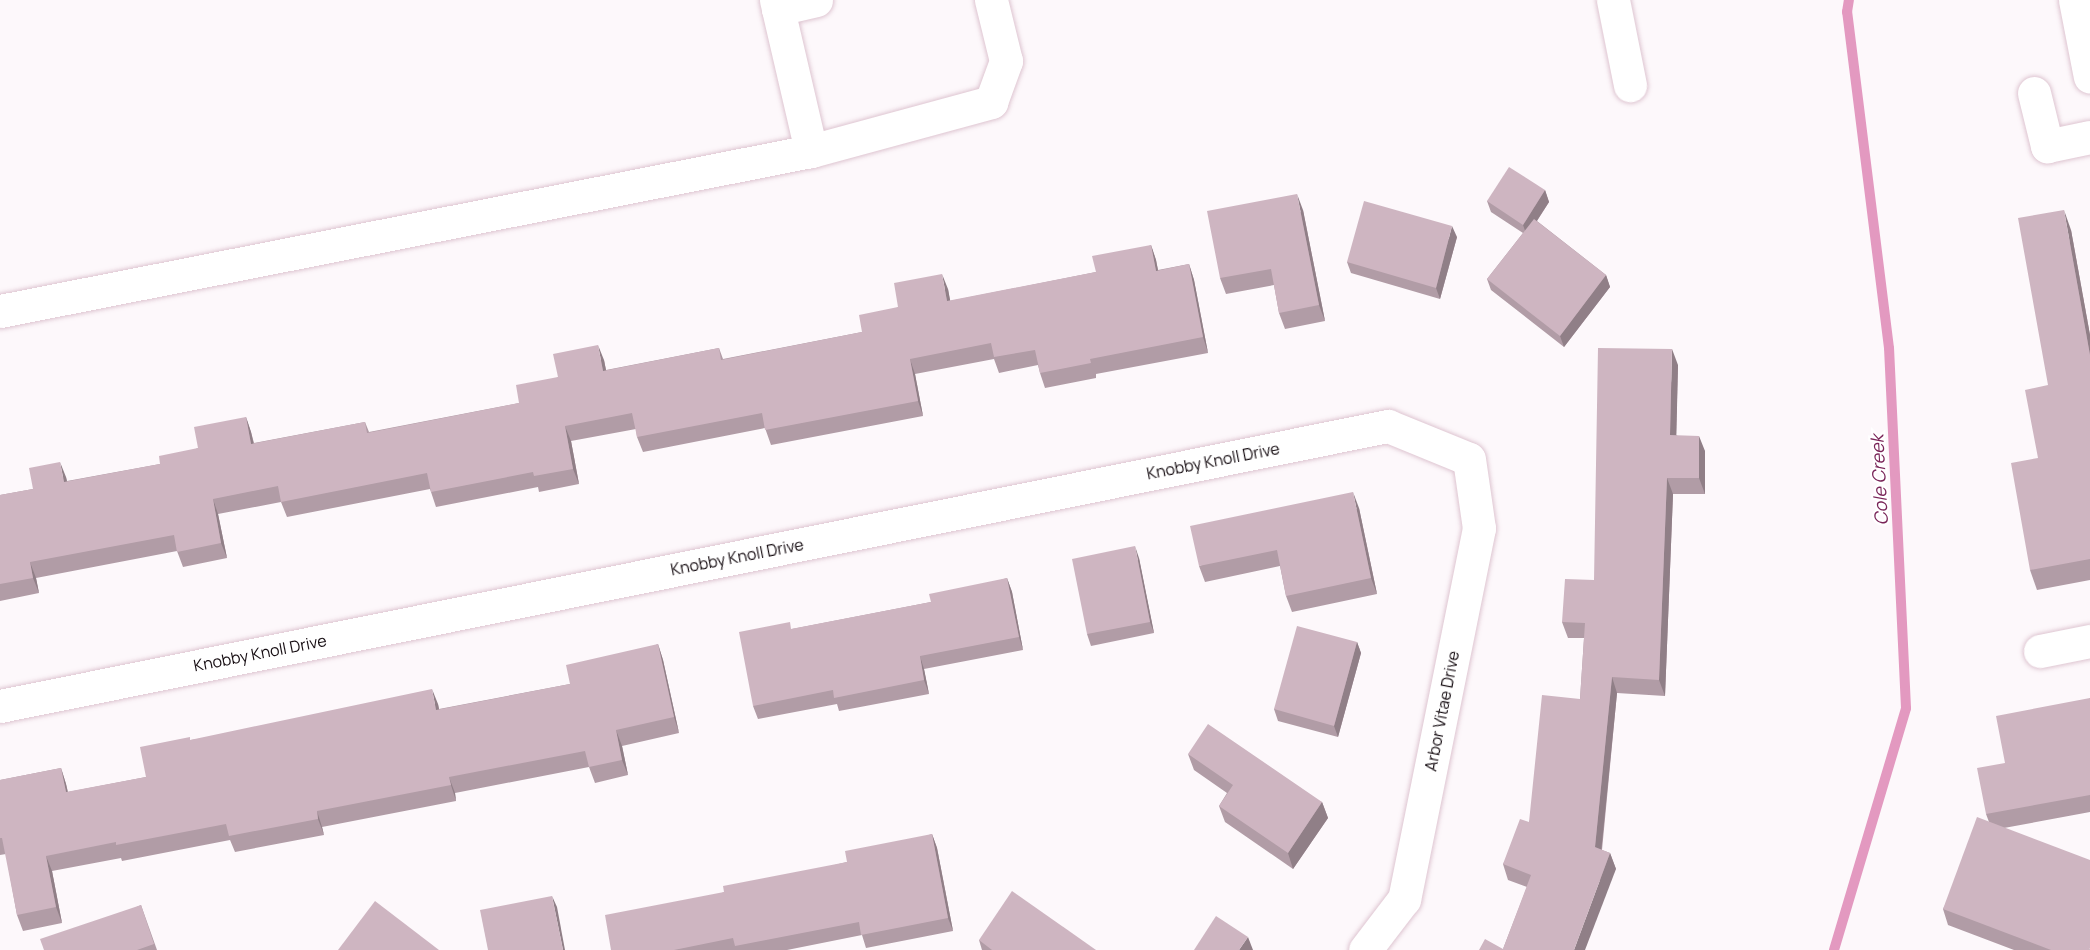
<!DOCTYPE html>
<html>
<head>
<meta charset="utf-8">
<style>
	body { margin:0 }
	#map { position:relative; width:2090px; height:950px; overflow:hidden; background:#fdf8fb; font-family:Manrope,sans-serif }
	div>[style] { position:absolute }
	.stream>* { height:10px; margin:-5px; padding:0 5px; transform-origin:5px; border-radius:5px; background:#e399c0 }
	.roads { filter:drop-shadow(0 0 2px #dec5d1) drop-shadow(0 0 2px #dec5d1) }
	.minor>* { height:33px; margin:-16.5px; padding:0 16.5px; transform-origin:16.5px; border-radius:16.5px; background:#fff }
	.major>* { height:33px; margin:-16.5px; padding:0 16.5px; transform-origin:16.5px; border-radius:16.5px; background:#fff }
	.wall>* { inset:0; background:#b19ca6 }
	.shaded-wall>* { inset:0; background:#907f87 }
	.building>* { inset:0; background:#ceb5c1 }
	span { translate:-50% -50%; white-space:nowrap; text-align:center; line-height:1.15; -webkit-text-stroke:4.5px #fff; paint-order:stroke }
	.street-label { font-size:16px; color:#160d12 }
	.water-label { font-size:18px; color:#792458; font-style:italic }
</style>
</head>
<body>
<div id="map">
	<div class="stream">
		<div style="left:1834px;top:950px;width:252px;rotate:-73.4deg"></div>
		<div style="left:1906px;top:708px;width:360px;rotate:-92.7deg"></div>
		<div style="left:1889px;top:348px;width:339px;rotate:-97.1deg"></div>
		<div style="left:1847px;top:12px;width:12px;rotate:-81deg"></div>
	</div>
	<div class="roads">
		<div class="minor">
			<div style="left:776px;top:0;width:9px;rotate:77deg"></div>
			<div style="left:778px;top:9px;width:39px;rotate:-13deg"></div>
			<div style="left:1613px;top:0;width:87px;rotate:78.7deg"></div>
			<div style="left:778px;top:9px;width:146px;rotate:76.9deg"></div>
			<div style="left:2034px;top:93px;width:55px;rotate:76.2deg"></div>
			<div style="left:2047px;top:146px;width:44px;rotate:-11.8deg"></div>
			<div style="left:0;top:311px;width:827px;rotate:-11.16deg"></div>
			<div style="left:811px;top:151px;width:187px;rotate:-15.2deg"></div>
			<div style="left:991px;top:102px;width:44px;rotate:-69.9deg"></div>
			<div style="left:1006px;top:61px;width:63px;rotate:-103.8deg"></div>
			<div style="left:2040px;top:651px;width:51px;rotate:-11.3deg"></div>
			<div style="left:0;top:706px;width:1416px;rotate:-11.41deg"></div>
			<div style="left:1388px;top:426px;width:87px;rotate:22.2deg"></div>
			<div style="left:1469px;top:459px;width:70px;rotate:81.8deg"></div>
			<div style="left:1479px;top:528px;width:379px;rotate:101.4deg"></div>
			<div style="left:1404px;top:899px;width:64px;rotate:127.4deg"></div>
		</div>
		<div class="major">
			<div style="left:2075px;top:0;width:78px;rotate:79deg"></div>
		</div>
	</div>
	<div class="wall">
		<div style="clip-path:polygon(1545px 190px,1549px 202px,1537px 221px,1606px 275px,1610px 287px,1564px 347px,1491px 290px,1487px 279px,1523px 233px,1491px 212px,1487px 201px)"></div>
		<div style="clip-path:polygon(1303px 210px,1325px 321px,1285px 329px,1279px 313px,1274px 285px,1226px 294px,1220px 278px)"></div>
		<div style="clip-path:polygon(2071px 230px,2090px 335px,2090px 580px,2037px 590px,2030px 570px,2038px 458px)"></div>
		<div style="clip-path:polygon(1457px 237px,1440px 299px,1351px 273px,1347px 262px)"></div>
		<div style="clip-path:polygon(1151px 245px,1156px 260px,1158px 270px,1189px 264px,1194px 280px,1208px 353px,1096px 374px,1096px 378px,1045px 388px,1040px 373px,1038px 365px,999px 373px,994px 359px,915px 374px,923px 416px,771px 445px,765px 428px,643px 452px,637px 437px,636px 429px,571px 441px,579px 484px,539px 492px,538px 487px,436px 507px,430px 489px,287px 517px,281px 502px,218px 514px,227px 558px,183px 567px,177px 551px,36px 578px,39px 593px,0 601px,0 495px,33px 489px,66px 477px,67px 481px,160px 464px,198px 448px,246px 417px,251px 432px,254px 443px,365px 422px,369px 432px,519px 403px,558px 377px,604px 360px,606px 370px,719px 348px,723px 359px,862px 332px,898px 307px,948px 289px,950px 301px,1096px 272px)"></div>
		<div style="clip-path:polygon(1678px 365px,1676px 435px,1705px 451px,1705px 494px,1673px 494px,1665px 696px,1617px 693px,1602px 850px,1610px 853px,1616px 869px,1503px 949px,1527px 887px,1508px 880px,1503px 864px,1529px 822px,1580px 699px,1584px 638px,1568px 638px,1562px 622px,1594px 580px)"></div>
		<div style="clip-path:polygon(1359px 508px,1377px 594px,1292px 612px,1286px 596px,1280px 566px,1205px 582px,1199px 566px)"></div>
		<div style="clip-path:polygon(1139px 558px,1154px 633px,1091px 646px,1087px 634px)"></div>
		<div style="clip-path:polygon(1007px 578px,1012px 592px,1023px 650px,924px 669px,929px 694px,839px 711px,837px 704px,758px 719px,753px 706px,792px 629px,931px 602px)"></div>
		<div style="clip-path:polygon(1357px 642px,1361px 653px,1338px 737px,1278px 721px,1274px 709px)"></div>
		<div style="clip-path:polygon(658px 644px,663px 660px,679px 733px,622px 746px,628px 775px,595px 783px,589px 767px,455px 793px,456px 801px,322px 827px,324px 835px,235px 852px,230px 840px,122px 861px,121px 858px,52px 871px,62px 923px,23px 931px,17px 915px,6px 854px,0 855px,0 780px,61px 768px,66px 784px,68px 792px,146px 777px,191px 740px,438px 704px,439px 709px,570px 684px)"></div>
		<div style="clip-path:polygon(2090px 698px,2090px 812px,2004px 828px,2090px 950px,2014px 950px,1948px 925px,1943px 909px,1989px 822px,1986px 814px,2005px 763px)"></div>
		<div style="clip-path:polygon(1188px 754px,1322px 802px,1328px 818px,1293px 869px,1225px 822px,1219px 806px,1227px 793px,1194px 770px)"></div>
		<div style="clip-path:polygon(932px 834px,937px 848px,953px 931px,866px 948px,862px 935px,787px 950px,611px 950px,724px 892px,847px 862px)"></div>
		<div style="clip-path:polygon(141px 905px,157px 950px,44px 950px)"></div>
		<div style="clip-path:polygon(979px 940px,1096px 950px,982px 950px)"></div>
	</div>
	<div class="shaded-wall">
		<div style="clip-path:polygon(1545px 190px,1549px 202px,1527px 236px,1523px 225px)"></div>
		<div style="clip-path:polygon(1297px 194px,1303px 210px,1325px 321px,1319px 305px)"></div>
		<div style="clip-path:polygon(2064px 210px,2071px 230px,2090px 335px,2090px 355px)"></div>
		<div style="clip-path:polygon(1452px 226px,1457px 237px,1440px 299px,1436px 288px)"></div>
		<div style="clip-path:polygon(1151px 245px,1156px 260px,1161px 286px,1156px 271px)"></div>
		<div style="clip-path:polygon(1189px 264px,1194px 280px,1208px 353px,1203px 337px)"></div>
		<div style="clip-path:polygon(942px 274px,948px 289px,953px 316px,947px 301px)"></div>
		<div style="clip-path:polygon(1606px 275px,1610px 287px,1564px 347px,1560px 336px)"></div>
		<div style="clip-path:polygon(598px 345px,604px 360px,609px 386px,603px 371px)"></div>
		<div style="clip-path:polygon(1672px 349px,1678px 365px,1676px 451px,1670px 435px)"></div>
		<div style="clip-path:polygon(910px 359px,915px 374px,923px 416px,918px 401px)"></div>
		<div style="clip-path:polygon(246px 417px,251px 432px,257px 459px,251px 444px)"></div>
		<div style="clip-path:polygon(565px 426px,571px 441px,579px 484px,573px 469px)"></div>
		<div style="clip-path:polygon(1699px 436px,1705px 451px,1705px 494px,1699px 478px)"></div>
		<div style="clip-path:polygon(60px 462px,66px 477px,70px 497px,64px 482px)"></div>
		<div style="clip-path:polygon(1667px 478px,1673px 494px,1665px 696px,1659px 680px)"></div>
		<div style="clip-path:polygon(1353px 492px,1359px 508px,1377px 594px,1371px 578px)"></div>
		<div style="clip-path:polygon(213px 499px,218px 514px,227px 558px,221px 543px)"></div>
		<div style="clip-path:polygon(1135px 546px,1139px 558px,1154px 633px,1150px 622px)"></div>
		<div style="clip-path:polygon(30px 562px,36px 578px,39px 593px,33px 578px)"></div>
		<div style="clip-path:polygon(1007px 578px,1012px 592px,1023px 650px,1019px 637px)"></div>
		<div style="clip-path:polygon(1357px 642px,1361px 653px,1338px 737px,1334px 726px)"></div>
		<div style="clip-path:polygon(658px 644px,663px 660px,679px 733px,674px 717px)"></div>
		<div style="clip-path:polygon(920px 656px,924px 669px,929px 694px,924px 680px)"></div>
		<div style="clip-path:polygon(1612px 677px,1617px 693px,1600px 863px,1595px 847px)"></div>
		<div style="clip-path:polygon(432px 689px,438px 704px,442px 726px,436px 710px)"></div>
		<div style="clip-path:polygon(616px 730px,622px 746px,628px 775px,622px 760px)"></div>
		<div style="clip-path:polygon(61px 768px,66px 784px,71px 808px,66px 792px)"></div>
		<div style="clip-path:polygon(449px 777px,455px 793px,456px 801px,451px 785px)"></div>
		<div style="clip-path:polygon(1322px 802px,1328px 818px,1293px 869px,1288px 853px)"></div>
		<div style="clip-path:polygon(317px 811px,322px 827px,324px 835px,318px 819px)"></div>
		<div style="clip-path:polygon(932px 834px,937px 848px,953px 931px,948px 918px)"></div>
		<div style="clip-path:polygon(1610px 853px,1616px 869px,1585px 950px,1574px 950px)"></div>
		<div style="clip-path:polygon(46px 856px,52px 871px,62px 923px,56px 907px)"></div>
		<div style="clip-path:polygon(552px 896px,557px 907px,565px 950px,563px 950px)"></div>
		<div style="clip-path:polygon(1248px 937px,1253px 950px,1239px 950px)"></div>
	</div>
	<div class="building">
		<div style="clip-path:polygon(1509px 167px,1545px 190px,1523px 225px,1487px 201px)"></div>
		<div style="clip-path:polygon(1297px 194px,1319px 305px,1279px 313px,1271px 269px,1220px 278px,1207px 211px)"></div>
		<div style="clip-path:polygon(1364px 201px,1452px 226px,1436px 288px,1347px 262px)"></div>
		<div style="clip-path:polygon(2064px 210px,2090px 355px,2090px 559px,2030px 570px,2011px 463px,2038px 458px,2025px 390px,2048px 385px,2018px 218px)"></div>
		<div style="clip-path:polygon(1534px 219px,1606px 275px,1560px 336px,1487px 279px)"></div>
		<div style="clip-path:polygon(1151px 245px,1156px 271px,1189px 264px,1203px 337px,1090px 359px,1091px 363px,1040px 373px,1035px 350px,994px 357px,991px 343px,910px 359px,918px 401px,765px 430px,762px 413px,637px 437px,632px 413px,565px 426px,573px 469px,534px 476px,533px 472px,431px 492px,427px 473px,281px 502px,278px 486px,213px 499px,221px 543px,177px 552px,174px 535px,30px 562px,33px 578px,0 584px,0 495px,33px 489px,29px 468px,60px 462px,64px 482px,160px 464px,159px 456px,198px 448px,194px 427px,246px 417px,251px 444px,365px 422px,367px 433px,519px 403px,516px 385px,558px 377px,553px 354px,598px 345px,603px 371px,719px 348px,721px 360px,862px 332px,859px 315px,898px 307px,894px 283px,942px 274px,947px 301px,1096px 272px,1092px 256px)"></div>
		<div style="clip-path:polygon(1598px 348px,1672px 349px,1670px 435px,1699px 436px,1699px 478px,1667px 478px,1659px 680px,1612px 677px,1595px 847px,1610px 853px,1574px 950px,1479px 950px,1485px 939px,1503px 949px,1531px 875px,1503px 864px,1520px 819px,1529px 822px,1542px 695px,1580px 699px,1585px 623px,1562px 622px,1565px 579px,1594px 580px)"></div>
		<div style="clip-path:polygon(1353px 492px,1371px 578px,1286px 596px,1277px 550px,1199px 566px,1190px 526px)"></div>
		<div style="clip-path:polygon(1135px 546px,1150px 622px,1087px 634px,1072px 559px)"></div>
		<div style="clip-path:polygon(1007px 578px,1019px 637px,920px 656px,924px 680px,834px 698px,833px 690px,753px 706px,739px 632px,790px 622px,791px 629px,931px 602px,929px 594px)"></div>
		<div style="clip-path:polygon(1297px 626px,1357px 642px,1334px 726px,1274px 709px)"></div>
		<div style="clip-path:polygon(658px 644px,674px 717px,616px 730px,622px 760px,589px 767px,585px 751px,449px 777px,451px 785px,317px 811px,318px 819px,229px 836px,226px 824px,116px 845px,116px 842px,46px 856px,56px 907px,17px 915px,2px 838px,0 838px,0 780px,61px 768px,66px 792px,146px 777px,140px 747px,190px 737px,190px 740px,432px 689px,436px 710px,570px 684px,566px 665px)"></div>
		<div style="clip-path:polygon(2090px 698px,2090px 795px,1986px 814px,1977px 768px,2005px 763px,1996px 716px)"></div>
		<div style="clip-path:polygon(1208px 724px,1322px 802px,1288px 853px,1219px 806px,1233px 785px,1188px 754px)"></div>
		<div style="clip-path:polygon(1977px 817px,2090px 860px,2090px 948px,2089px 950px,2051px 950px,1943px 909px)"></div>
		<div style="clip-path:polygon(932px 834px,948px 918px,861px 935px,859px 922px,735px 946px,733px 938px,674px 950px,611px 950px,605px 915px,724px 892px,723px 886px,847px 862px,845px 851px)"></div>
		<div style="clip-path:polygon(1012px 891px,1096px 950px,992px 950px,979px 940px)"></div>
		<div style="clip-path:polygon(552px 896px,563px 950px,488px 950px,480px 910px)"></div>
		<div style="clip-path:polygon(375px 901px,439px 950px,338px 950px)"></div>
		<div style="clip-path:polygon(141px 905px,154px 944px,137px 950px,44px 950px,40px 939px)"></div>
		<div style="clip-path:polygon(1216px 916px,1248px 937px,1239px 950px,1194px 950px)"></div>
	</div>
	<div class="street-label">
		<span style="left:1213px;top:461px;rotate:-11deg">Knobby Knoll Drive</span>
		<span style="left:737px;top:557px;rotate:-11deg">Knobby Knoll Drive</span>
		<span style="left:260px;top:653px;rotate:-11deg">Knobby Knoll Drive</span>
		<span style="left:1442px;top:711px;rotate:-79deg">Arbor Vitae Drive</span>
	</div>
	<div class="water-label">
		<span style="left:1879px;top:480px;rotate:-93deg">Cole Creek</span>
	</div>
</div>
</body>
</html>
